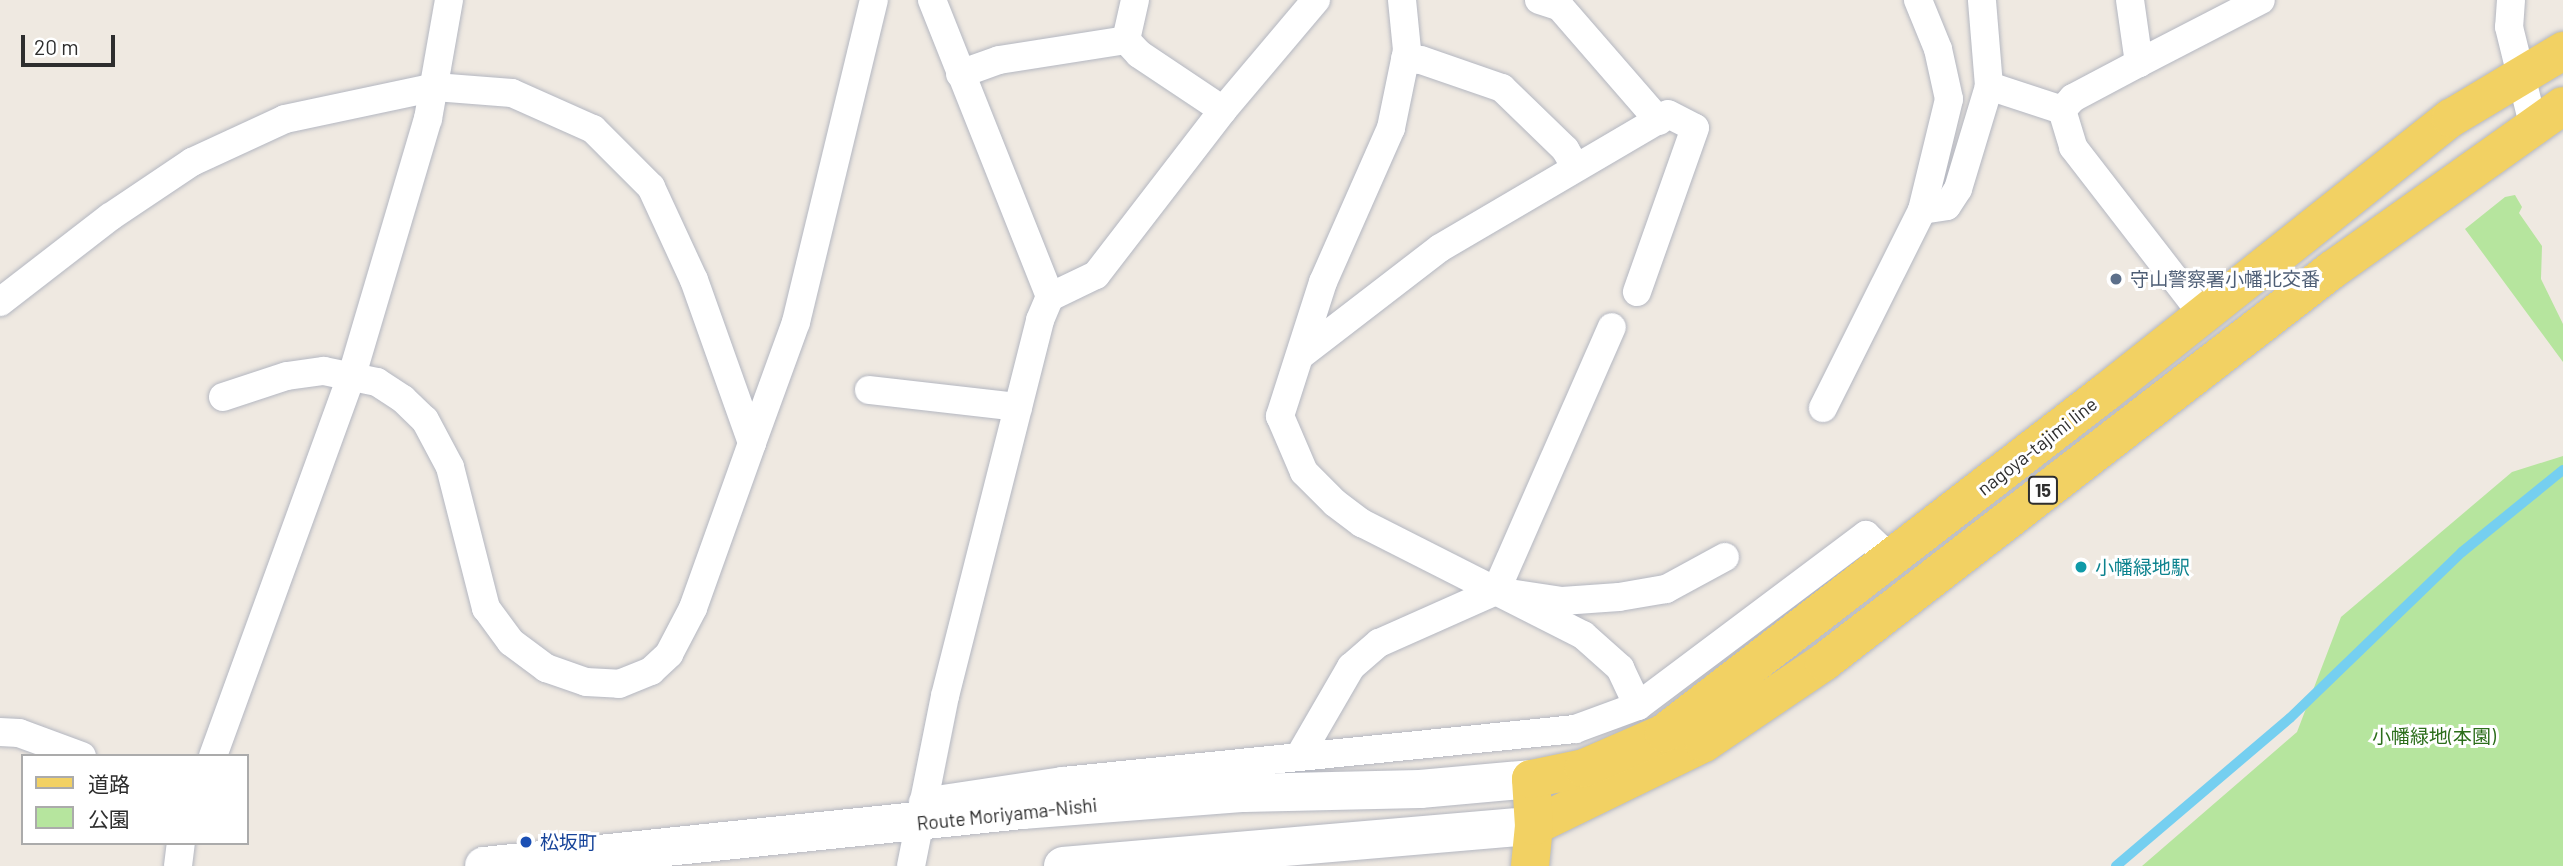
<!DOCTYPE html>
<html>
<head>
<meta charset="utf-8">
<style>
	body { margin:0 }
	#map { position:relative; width:2563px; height:866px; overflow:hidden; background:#efe9e1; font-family:Barlow,"Noto Sans JP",sans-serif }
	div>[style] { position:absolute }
	.green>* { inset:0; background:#b6e59e }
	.stream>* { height:10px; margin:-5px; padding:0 5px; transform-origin:5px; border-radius:5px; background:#75cff0 }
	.roads { filter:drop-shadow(0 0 2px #b4b7c1) drop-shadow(0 0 2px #b4b7c1) }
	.street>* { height:28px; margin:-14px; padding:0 14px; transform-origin:14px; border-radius:14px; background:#fff }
	.secondary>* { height:38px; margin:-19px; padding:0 19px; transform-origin:19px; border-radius:19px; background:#fff }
	.primary>* { height:38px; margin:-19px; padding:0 19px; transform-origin:19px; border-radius:19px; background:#f2d163 }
	.dots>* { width:19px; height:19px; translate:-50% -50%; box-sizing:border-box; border:4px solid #fff; border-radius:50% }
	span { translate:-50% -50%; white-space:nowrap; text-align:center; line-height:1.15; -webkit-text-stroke:6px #fff; paint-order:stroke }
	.shield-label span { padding:2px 5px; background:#fff; border:2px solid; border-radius:5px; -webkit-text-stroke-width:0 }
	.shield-label { font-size:18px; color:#2e2e2e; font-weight:700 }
	.service-label { font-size:19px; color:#4e5e75 }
	.left { translate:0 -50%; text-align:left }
	.street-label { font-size:19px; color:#2e2e2e }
	.culture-label { font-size:19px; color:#0d838f }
	.park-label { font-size:19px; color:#2c6e1b }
	.transit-label { font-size:19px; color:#164399 }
	.legend { position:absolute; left:21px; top:754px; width:228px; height:91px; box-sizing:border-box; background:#fff; border:2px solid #ababab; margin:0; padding:9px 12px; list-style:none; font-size:21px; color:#2e2e2e }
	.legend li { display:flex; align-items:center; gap:14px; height:35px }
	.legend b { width:35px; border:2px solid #ababab }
	.scale { position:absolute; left:21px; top:35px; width:94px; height:32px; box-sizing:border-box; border:4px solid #2e2e2e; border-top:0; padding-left:9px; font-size:21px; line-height:24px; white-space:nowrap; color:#2e2e2e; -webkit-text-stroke:5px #fff; paint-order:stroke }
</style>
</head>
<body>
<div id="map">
	<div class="green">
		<div style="clip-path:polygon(2515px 195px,2522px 207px,2519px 213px,2542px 246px,2541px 279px,2563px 324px,2563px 362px,2465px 229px,2505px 197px)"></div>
		<div style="clip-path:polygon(2563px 456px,2563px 866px,2142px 866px,2297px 732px,2341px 617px,2512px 472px)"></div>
	</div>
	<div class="stream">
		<div style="left:2116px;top:866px;width:228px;rotate:-40.4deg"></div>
		<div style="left:2290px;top:718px;width:239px;rotate:-44deg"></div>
		<div style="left:2462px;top:552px;width:130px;rotate:-39.1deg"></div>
	</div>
	<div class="roads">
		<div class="street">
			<div style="left:932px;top:0;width:320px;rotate:68.3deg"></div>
			<div style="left:1135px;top:0;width:41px;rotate:102.7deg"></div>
			<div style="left:1126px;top:40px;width:19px;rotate:47deg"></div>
			<div style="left:1139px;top:54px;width:101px;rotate:33.7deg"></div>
			<div style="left:1402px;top:0;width:50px;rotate:84.3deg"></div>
			<div style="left:1407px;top:50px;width:80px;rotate:101.6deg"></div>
			<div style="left:1391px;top:128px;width:168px;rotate:113.8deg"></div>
			<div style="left:1323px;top:282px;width:141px;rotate:107.8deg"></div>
			<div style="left:1280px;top:416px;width:61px;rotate:66.8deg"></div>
			<div style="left:1304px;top:472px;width:44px;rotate:45deg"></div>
			<div style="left:1335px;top:503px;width:34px;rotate:37deg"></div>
			<div style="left:1362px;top:523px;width:248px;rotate:26.9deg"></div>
			<div style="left:1583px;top:635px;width:50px;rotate:41.7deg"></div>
			<div style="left:1620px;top:668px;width:42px;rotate:64.7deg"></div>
			<div style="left:1539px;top:0;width:22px;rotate:18deg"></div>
			<div style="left:1560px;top:7px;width:151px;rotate:49deg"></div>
			<div style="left:2130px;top:0;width:64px;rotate:81.9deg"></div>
			<div style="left:2139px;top:63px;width:75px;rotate:152.1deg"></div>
			<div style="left:2073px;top:98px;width:16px;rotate:133deg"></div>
			<div style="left:2062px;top:110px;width:39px;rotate:73deg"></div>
			<div style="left:2073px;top:147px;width:212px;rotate:52.3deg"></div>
			<div style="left:2511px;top:0;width:27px;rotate:94deg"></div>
			<div style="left:2509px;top:27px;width:100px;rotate:76.1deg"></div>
			<div style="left:1405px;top:59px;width:16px;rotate:4deg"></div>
			<div style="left:1421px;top:60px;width:86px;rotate:19.1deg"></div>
			<div style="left:1502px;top:88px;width:88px;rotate:44.1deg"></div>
			<div style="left:1565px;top:149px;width:20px;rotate:60deg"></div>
			<div style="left:2139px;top:63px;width:137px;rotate:-27.3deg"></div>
			<div style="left:960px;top:74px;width:41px;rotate:-19.7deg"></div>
			<div style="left:999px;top:60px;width:129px;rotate:-8.9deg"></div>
			<div style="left:1989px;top:86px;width:77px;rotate:18.2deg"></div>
			<div style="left:1922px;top:210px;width:25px;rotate:-9deg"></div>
			<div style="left:1947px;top:206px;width:20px;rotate:-57deg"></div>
			<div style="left:1958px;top:189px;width:108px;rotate:-73.2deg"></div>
			<div style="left:1989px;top:86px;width:86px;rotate:-94.7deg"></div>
			<div style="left:0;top:302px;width:139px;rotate:-37.7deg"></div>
			<div style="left:110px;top:217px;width:99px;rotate:-33.9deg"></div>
			<div style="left:192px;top:162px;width:102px;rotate:-24.8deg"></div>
			<div style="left:285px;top:119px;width:153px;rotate:-12deg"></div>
			<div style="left:435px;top:87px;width:77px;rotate:4.5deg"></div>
			<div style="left:512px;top:93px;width:89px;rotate:24deg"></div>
			<div style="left:593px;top:129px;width:82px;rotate:45deg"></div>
			<div style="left:651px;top:187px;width:102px;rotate:65.2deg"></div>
			<div style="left:694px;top:280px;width:173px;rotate:70.4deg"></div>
			<div style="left:752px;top:443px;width:129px;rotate:-70deg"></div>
			<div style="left:796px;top:322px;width:331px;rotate:-76.4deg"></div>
			<div style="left:1301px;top:355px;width:175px;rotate:-37.6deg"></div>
			<div style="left:1440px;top:248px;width:264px;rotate:-30.4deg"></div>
			<div style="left:1668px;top:114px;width:30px;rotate:27deg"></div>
			<div style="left:1695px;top:128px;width:174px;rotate:109.5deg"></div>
			<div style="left:869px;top:390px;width:150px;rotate:6.5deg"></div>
			<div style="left:223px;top:397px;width:67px;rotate:-18.2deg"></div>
			<div style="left:287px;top:376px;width:37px;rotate:-8deg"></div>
			<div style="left:324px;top:371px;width:54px;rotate:11.7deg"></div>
			<div style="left:377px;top:382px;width:31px;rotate:33deg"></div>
			<div style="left:403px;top:399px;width:30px;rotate:44deg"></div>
			<div style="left:425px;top:420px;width:53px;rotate:62deg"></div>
			<div style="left:450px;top:467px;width:146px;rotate:75.7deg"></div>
			<div style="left:486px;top:608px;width:42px;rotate:53.7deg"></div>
			<div style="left:511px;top:642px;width:44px;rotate:36.6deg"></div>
			<div style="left:546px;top:668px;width:42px;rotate:19.3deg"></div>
			<div style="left:586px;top:682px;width:33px;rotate:3deg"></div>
			<div style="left:619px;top:684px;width:35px;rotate:-22deg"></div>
			<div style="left:651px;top:671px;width:25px;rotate:-43deg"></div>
			<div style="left:669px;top:654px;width:52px;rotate:-62.4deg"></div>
			<div style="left:693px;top:608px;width:175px;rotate:-70.3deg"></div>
			<div style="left:1823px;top:408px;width:221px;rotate:-63.4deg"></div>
			<div style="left:1922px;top:210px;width:114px;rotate:-76.3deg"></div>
			<div style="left:1949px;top:99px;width:51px;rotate:-102.4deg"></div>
			<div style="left:1938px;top:49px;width:53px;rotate:-112.2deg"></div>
			<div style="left:1496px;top:591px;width:288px;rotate:-66.3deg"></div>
			<div style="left:0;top:732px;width:19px;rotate:3deg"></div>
			<div style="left:19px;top:733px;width:67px;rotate:20.1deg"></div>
			<div style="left:1300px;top:755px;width:102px;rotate:-59.9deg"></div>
			<div style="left:1351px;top:667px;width:37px;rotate:-41deg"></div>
			<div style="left:1379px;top:643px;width:128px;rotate:-24deg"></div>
			<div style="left:1496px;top:591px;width:67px;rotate:8.6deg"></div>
			<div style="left:1562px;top:601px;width:57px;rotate:-4deg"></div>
			<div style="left:1619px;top:597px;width:48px;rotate:-9.7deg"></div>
			<div style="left:1666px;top:589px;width:67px;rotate:-28.5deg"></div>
			<div style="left:213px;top:756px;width:406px;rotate:-70deg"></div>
			<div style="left:352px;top:375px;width:267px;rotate:-73.5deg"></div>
			<div style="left:428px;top:119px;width:121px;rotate:-80deg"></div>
			<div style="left:923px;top:802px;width:142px;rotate:-8.5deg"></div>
			<div style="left:1063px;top:781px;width:515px;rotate:-5.8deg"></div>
			<div style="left:1575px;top:729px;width:67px;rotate:-20.1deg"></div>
			<div style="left:1638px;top:706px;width:285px;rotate:-36.9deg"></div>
			<div style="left:1866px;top:535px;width:33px;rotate:44deg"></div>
			<div style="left:178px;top:866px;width:23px;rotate:-83deg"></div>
			<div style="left:911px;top:866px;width:173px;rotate:-78.7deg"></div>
			<div style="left:945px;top:696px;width:388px;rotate:-75.8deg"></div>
			<div style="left:1040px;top:320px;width:25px;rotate:-67deg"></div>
			<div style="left:1050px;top:297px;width:51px;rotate:-25.6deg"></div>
			<div style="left:1096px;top:275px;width:208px;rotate:-52.4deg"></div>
			<div style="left:1223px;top:110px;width:144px;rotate:-49.8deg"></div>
		</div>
		<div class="secondary">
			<div style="left:484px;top:866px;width:541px;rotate:-5.94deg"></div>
			<div style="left:1022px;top:810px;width:223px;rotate:-4.4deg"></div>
			<div style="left:1244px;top:793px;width:176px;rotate:-1.3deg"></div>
			<div style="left:1420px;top:789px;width:111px;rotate:-5.1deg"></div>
			<div style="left:1063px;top:866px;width:473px;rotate:-4.9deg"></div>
		</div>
		<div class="primary">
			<div style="left:1534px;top:826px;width:189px;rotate:-26deg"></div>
			<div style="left:1704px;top:743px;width:145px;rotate:-34deg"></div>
			<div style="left:1824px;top:662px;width:642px;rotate:-37.66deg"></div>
			<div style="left:2332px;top:270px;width:283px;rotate:-35.4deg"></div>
			<div style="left:1530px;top:866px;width:40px;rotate:-84.3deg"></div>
			<div style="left:1534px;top:826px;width:47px;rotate:-93.7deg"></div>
			<div style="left:1531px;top:779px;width:54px;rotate:-11.7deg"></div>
			<div style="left:1584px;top:768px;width:87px;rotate:-23.6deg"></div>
			<div style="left:1664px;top:733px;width:558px;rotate:-37.65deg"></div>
			<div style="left:2106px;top:392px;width:441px;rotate:-38.5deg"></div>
			<div style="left:2451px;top:118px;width:131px;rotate:-30.9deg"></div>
		</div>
	</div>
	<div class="dots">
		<div style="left:2116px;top:279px;background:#5c6f8a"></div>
		<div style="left:2081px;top:567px;background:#0f9aa8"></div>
		<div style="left:526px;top:842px;background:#1a4fb4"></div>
	</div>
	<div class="shield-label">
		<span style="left:2043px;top:490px">15</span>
	</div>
	<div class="service-label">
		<span class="left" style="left:2130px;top:279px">守山警察署小幡北交番</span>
	</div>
	<div class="street-label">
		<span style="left:2037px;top:446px;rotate:-38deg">nagoya-tajimi line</span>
		<span style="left:1007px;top:814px;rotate:-6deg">Route Moriyama-Nishi</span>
	</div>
	<div class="culture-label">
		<span class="left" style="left:2095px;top:567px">小幡緑地駅</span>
	</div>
	<div class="park-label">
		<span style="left:2434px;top:736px">小幡緑地(本園)</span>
	</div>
	<div class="transit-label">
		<span class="left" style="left:540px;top:842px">松坂町</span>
	</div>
	<ul class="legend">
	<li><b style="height:9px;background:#f2d163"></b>道路</li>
	<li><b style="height:19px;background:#b6e59e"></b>公園</li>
	</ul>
	<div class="scale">20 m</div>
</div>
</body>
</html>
